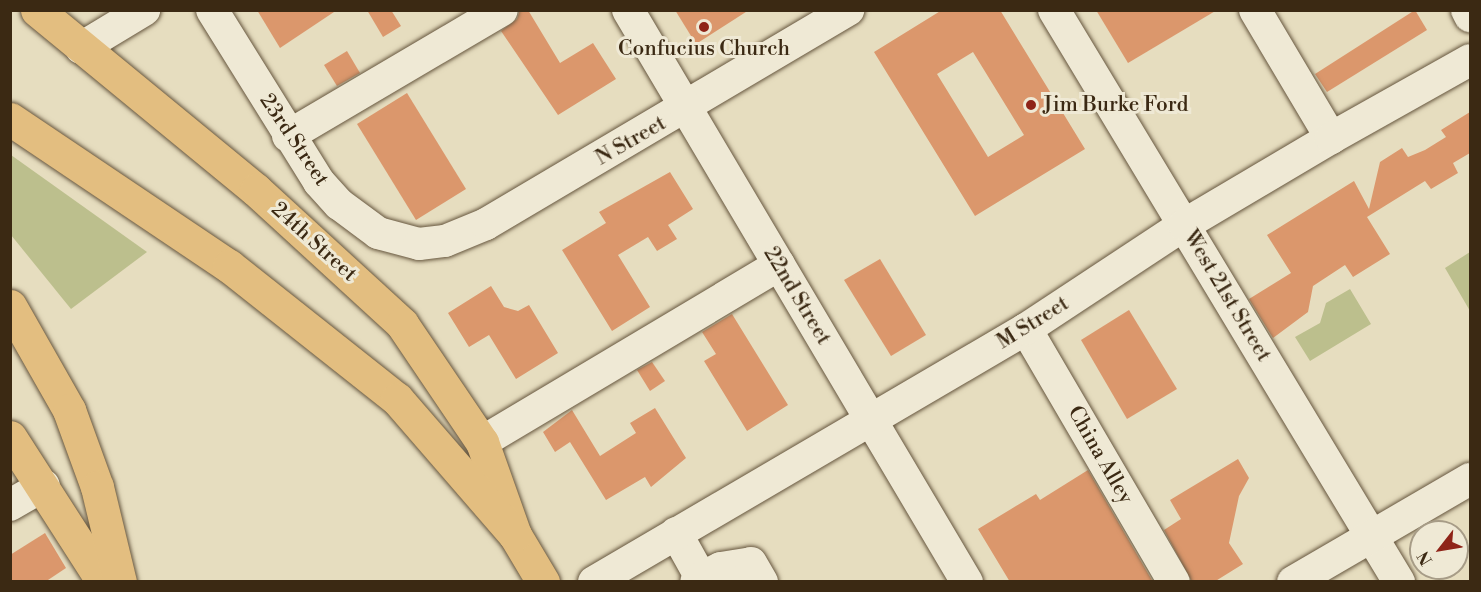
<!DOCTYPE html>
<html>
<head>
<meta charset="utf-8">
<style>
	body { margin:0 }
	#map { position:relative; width:1481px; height:592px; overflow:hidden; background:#e6ddbf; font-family:"Libre Bodoni",serif }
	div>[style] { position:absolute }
	.green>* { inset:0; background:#bcbf8d }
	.building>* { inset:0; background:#db976c }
	.roads { filter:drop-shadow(0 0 2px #66563e) drop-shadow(0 0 2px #66563e) }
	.minor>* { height:32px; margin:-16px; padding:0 16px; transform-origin:16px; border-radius:16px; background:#efe9d5 }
	.major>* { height:33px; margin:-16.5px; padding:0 16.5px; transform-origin:16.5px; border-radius:16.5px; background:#e3be80 }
	.highway>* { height:33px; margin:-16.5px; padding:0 16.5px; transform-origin:16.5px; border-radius:16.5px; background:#e3be80 }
	.dots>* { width:16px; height:16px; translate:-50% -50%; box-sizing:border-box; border:3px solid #efe9d5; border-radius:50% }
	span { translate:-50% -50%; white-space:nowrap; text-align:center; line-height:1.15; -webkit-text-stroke:6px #efe9d5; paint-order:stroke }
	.poi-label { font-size:21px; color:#3b2913 }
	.left { translate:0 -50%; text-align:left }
	.street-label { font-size:21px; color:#3b2913 }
	.frame { position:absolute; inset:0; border:12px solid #3b2913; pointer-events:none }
	.north { position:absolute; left:1409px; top:520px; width:60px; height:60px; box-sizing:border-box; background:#efe9d5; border:2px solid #a79c87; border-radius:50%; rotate:239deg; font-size:16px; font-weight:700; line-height:24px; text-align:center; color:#3b2913 }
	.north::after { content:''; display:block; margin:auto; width:21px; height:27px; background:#8f2418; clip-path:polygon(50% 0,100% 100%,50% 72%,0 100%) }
</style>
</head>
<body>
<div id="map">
	<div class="green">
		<div style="clip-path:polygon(10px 155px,11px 155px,147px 252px,71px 309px,11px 235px)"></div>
		<div style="clip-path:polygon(1470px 252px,1470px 311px,1445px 268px)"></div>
		<div style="clip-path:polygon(1350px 289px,1371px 324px,1310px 361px,1295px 337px,1320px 323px,1326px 303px)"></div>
	</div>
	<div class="building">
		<div style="clip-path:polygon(257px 10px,337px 10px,280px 48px)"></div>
		<div style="clip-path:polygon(367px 10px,391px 10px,401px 26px,383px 37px)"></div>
		<div style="clip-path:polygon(520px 10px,528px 10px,560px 63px,593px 43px,616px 79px,558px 115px,501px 31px,517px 19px)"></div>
		<div style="clip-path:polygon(675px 10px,749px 10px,696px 44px)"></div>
		<div style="clip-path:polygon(evenodd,942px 10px,1000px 10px,1085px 149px,975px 216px,874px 52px,942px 10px,973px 52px,1024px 135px,988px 157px,937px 74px,973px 52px)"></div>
		<div style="clip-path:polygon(1096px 10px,1217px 10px,1128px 63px)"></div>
		<div style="clip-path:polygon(1415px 10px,1427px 30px,1327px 92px,1315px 74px)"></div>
		<div style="clip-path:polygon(347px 51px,360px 73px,337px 86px,324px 65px)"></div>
		<div style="clip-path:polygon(407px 93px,466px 189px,416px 220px,357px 124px)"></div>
		<div style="clip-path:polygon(1470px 112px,1470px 153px,1453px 163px,1458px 173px,1431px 189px,1425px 181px,1367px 217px,1390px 254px,1353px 277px,1345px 265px,1313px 286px,1308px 312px,1273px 338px,1249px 299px,1291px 273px,1267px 235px,1354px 181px,1369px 209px,1380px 162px,1402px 148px,1408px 157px,1425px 150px,1446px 137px,1441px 130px)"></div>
		<div style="clip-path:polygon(670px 172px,693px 209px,668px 225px,677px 239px,657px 251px,648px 237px,618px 255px,650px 307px,612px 331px,562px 250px,606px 223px,599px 212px)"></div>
		<div style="clip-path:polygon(880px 259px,926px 335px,891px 356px,844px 280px)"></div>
		<div style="clip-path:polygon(491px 286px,504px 307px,518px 311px,529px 305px,558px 353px,516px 379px,489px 335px,469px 347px,448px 313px)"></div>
		<div style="clip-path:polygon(1129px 310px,1177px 389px,1127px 419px,1081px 340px)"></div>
		<div style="clip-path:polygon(732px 314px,788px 405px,747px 431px,704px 361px,716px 354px,702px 332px)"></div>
		<div style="clip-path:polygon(652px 362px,665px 381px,650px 391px,637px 370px)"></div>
		<div style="clip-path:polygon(655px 408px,686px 458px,651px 487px,645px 477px,606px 500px,570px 442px,555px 452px,543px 432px,572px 410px,600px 456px,636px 433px,630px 423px)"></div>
		<div style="clip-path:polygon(1238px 459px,1249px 478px,1239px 496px,1229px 543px,1243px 564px,1214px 582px,1192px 582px,1164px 530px,1181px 519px,1170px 500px)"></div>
		<div style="clip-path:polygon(1088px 470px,1153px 582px,1010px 582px,978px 529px,1036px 494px,1040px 500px)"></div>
		<div style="clip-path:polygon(45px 533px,66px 568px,45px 582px,10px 582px,10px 555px)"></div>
	</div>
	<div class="roads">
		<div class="minor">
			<div style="left:212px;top:10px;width:203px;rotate:58.1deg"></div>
			<div style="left:319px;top:182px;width:30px;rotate:48deg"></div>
			<div style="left:339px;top:204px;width:49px;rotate:36.6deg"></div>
			<div style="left:378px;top:233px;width:42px;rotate:15deg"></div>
			<div style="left:419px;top:244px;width:26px;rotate:-7deg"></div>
			<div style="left:445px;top:241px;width:44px;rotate:-22.5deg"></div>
			<div style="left:486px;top:224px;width:421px;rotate:-30.6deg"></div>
			<div style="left:628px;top:10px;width:665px;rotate:59.35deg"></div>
			<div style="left:1054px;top:10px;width:668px;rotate:58.9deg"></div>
			<div style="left:1255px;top:10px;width:149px;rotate:59.3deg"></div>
			<div style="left:1467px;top:10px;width:7px;rotate:63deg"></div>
			<div style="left:81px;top:48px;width:74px;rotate:-31.1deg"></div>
			<div style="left:288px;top:136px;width:248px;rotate:-30.5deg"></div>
			<div style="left:1026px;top:329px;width:293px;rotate:59.7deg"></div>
			<div style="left:482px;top:442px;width:346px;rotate:-30.8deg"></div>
			<div style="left:10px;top:505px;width:39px;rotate:-30deg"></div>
			<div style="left:676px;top:533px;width:51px;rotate:60.9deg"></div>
			<div style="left:701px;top:578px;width:6px;rotate:141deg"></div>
			<div style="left:701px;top:578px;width:22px;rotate:-27deg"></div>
			<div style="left:721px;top:568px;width:30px;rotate:-9deg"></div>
			<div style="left:751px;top:563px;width:22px;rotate:60deg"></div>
			<div style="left:594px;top:582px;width:501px;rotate:-30.36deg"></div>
			<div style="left:1026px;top:329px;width:189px;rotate:-33.4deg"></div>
			<div style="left:1184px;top:225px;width:171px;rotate:-30.6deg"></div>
			<div style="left:1331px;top:138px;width:159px;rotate:-29.3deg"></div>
			<div style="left:1293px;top:582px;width:205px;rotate:-30.2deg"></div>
		</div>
		<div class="major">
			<div style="left:37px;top:10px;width:283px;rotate:39.4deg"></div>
			<div style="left:256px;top:190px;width:198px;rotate:42.5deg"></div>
			<div style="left:402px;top:324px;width:143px;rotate:55.9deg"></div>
			<div style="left:482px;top:442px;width:99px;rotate:70.5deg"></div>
			<div style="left:515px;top:535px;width:55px;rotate:59.2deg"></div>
			<div style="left:10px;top:437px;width:172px;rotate:57.3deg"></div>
		</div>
		<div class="highway">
			<div style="left:10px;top:119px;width:264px;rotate:33.9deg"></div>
			<div style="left:229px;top:266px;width:214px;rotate:38.4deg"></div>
			<div style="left:397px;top:399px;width:180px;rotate:49.1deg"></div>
			<div style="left:10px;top:306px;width:120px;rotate:60.4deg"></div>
			<div style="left:69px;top:410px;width:82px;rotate:70deg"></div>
			<div style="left:97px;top:487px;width:98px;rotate:76.4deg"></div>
		</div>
	</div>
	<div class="dots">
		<div style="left:704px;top:27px;background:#8f2418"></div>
		<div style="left:1031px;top:105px;background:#8f2418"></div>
	</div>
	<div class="poi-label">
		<span style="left:704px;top:49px">Confucius Church</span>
		<span class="left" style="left:1043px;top:105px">Jim Burke Ford</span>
	</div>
	<div class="street-label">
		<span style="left:294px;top:140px;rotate:56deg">23rd Street</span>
		<span style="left:631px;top:141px;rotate:-30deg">N Street</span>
		<span style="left:314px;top:242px;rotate:42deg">24th Street</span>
		<span style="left:797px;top:296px;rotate:59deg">22nd Street</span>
		<span style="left:1227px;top:296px;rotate:59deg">West 21st Street</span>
		<span style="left:1033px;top:323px;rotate:-32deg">M Street</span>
		<span style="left:1100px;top:455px;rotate:60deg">China Alley</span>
	</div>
	<div class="frame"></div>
	<div class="north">N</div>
</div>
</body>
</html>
